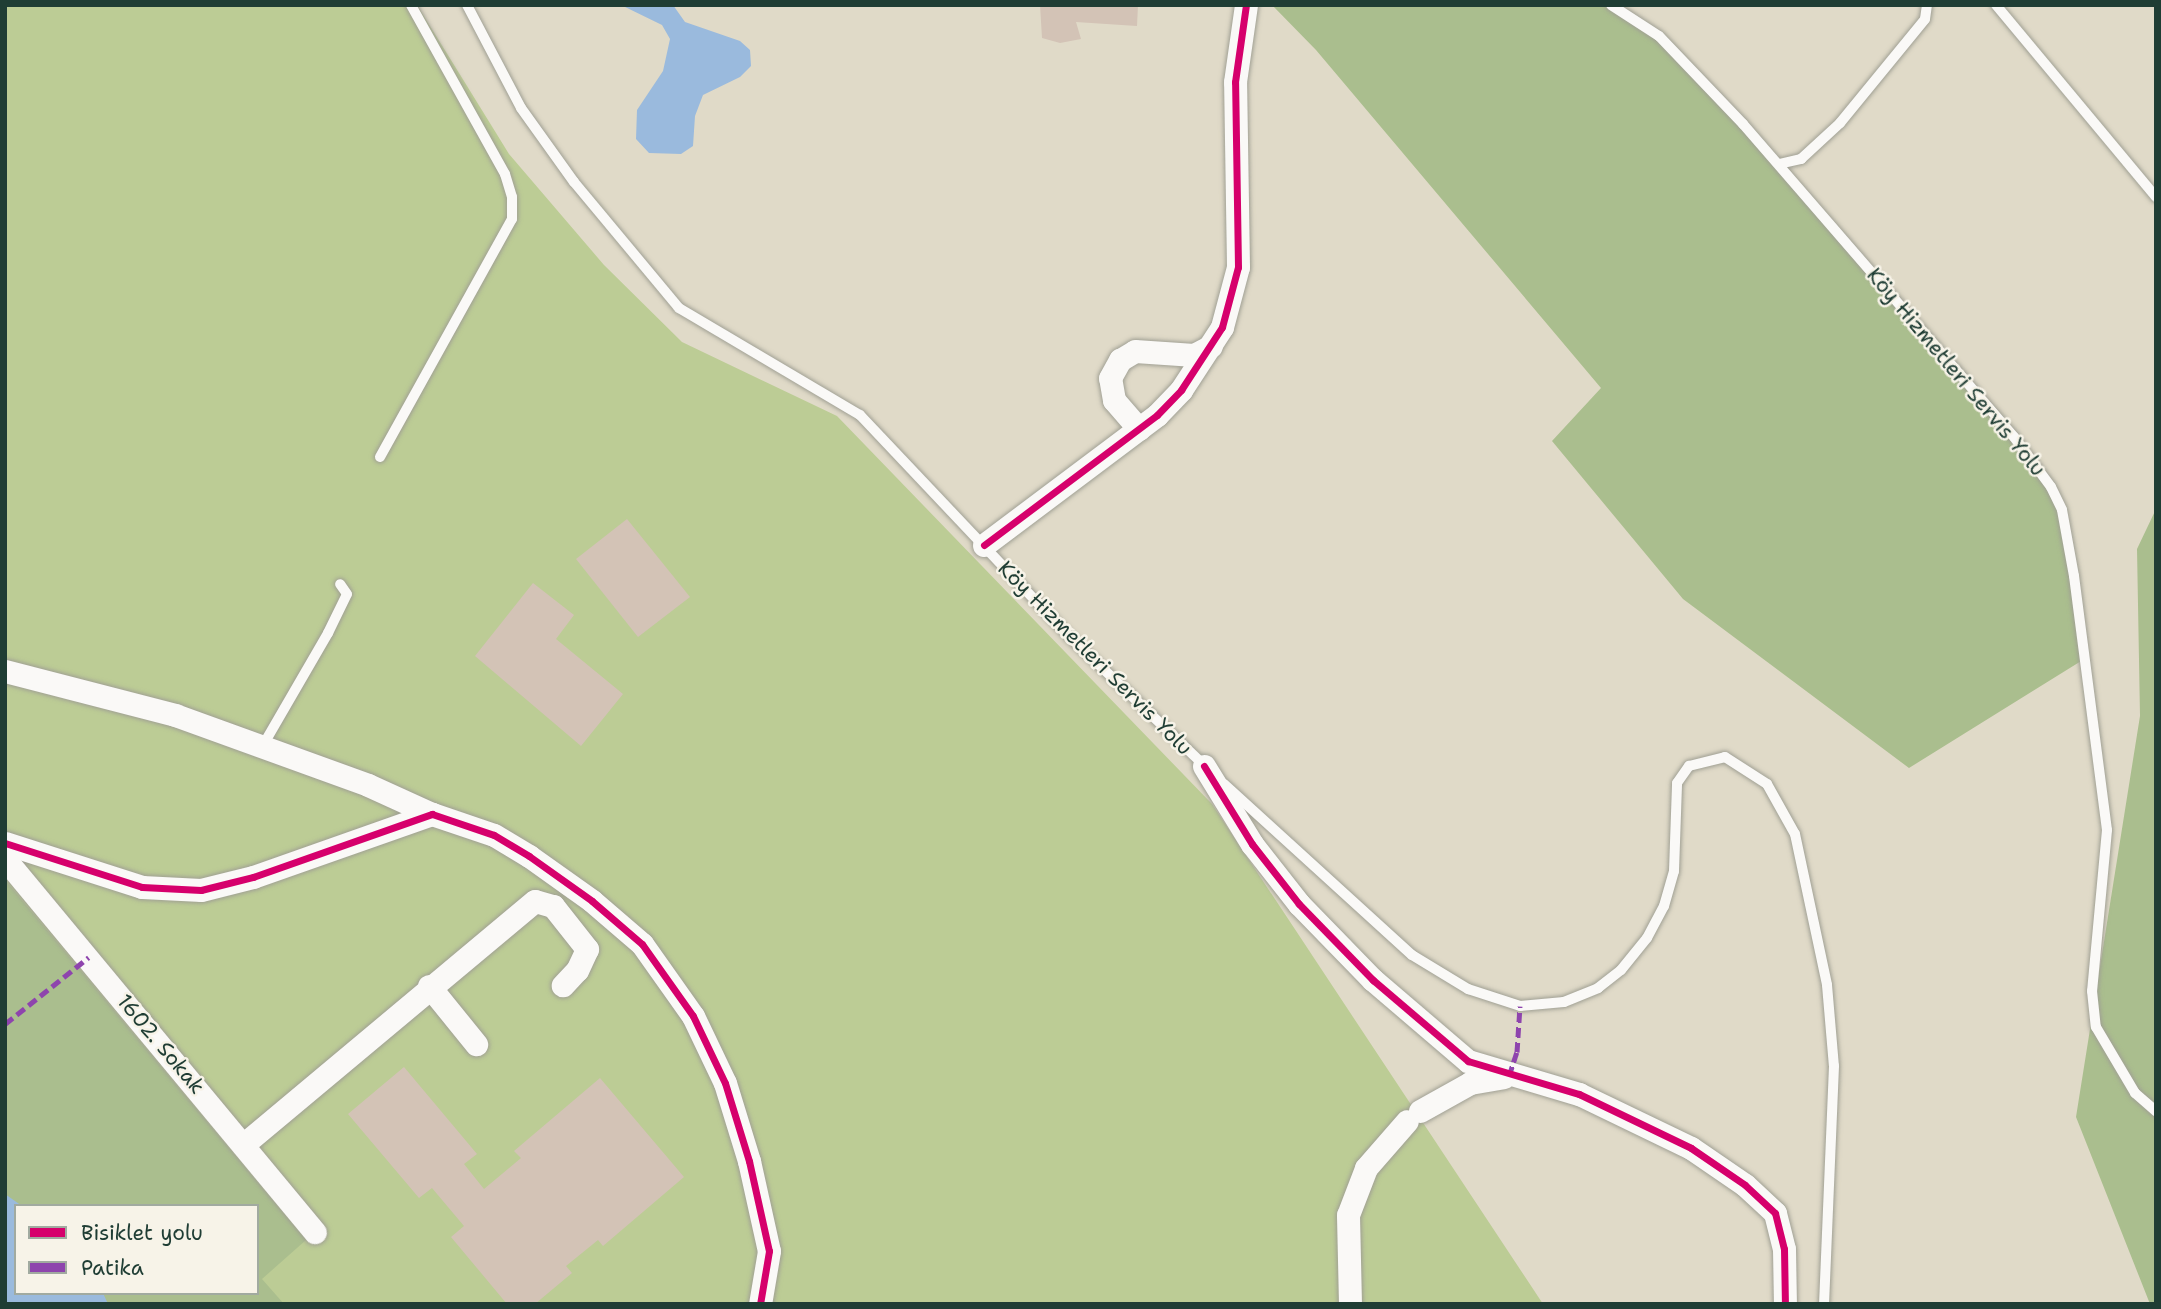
<!DOCTYPE html>
<html>
<head>
<meta charset="utf-8">
<style>
	body { margin:0 }
	#map { position:relative; width:2161px; height:1309px; overflow:hidden; background:#e0dac8; font-family:"Shantell Sans",sans-serif }
	div>[style] { position:absolute }
	.green>* { inset:0; background:#bccc95 }
	.forest>* { inset:0; background:#aabe8e }
	.water>* { inset:0; background:#9abadd }
	.building>* { inset:0; background:#d3c3b6 }
	.roads { filter:drop-shadow(0 0 2px #a0a094) drop-shadow(0 0 2px #a0a094) }
	.service>* { height:10px; margin:-5px; padding:0 5px; transform-origin:5px; border-radius:5px; background:#faf9f7 }
	.minor>* { height:23px; margin:-11.5px; padding:0 11.5px; transform-origin:11.5px; border-radius:11.5px; background:#faf9f7 }
	.quiet>* { height:5px; margin-top:-2.5px; transform-origin:0; background:repeating-linear-gradient(90deg,#8e44ad 0 10px,transparent 0 15px) }
	.cycleway>* { height:7px; margin:-3.5px; padding:0 3.5px; transform-origin:3.5px; border-radius:3.5px; background:#d6006c }
	span { translate:-50% -50%; white-space:nowrap; text-align:center; line-height:1.15; -webkit-text-stroke:5px #f7f3e8; paint-order:stroke }
	.street-label { font-size:21px; color:#1f3d34 }
	.frame { position:absolute; inset:0; border:7px solid #1f3d34; pointer-events:none }
	.legend { position:absolute; left:14px; top:1204px; width:245px; height:91px; box-sizing:border-box; background:#f7f3e8; border:2px solid #a1aaa0; margin:0; padding:9px 12px; list-style:none; font-size:21px; color:#1f3d34 }
	.legend li { display:flex; align-items:center; gap:14px; height:35px }
	.legend b { width:35px; border:2px solid #a1aaa0 }
</style>
</head>
<body>
<div id="map">
	<div class="green">
		<div style="clip-path:polygon(evenodd,5px 5px,417px 5px,509px 154px,604px 265px,682px 342px,837px 416px,1212px 804px,1543px 1304px,5px 1304px,5px 5px,16px 1206px,257px 1206px,257px 1293px,16px 1293px,16px 1206px)"></div>
	</div>
	<div class="forest">
		<div style="clip-path:polygon(1272px 5px,1611px 5px,1659px 36px,2014px 437px,2062px 510px,2086px 658px,1909px 768px,1683px 599px,1552px 441px,1601px 388px,1316px 50px)"></div>
		<div style="clip-path:polygon(2156px 509px,2156px 1304px,2150px 1304px,2076px 1117px,2140px 716px,2137px 549px)"></div>
		<div style="clip-path:polygon(evenodd,5px 880px,306px 1240px,262px 1279px,284px 1304px,5px 1304px,5px 880px,16px 1206px,257px 1206px,257px 1293px,16px 1293px,16px 1206px)"></div>
	</div>
	<div class="water">
		<div style="clip-path:polygon(621px 5px,673px 5px,685px 22px,740px 41px,750px 50px,751px 66px,740px 77px,703px 95px,695px 116px,693px 146px,681px 154px,649px 153px,636px 139px,637px 110px,663px 71px,670px 39px,662px 25px)"></div>
		<div style="clip-path:polygon(5px 1194px,22px 1206px,16px 1206px,16px 1293px,103px 1293px,108px 1304px,5px 1304px)"></div>
	</div>
	<div class="building">
		<div style="clip-path:polygon(1040px 5px,1138px 5px,1137px 26px,1076px 22px,1081px 39px,1060px 43px,1042px 38px)"></div>
		<div style="clip-path:polygon(627px 519px,690px 597px,638px 637px,576px 559px)"></div>
		<div style="clip-path:polygon(533px 583px,574px 615px,556px 639px,623px 694px,581px 746px,475px 656px)"></div>
		<div style="clip-path:polygon(404px 1067px,477px 1154px,464px 1164px,484px 1189px,521px 1158px,514px 1151px,600px 1078px,684px 1177px,603px 1246px,598px 1240px,566px 1266px,572px 1273px,535px 1304px,507px 1304px,451px 1237px,464px 1226px,432px 1188px,419px 1198px,348px 1114px)"></div>
	</div>
	<div class="roads">
		<div class="service">
			<div style="left:467px;top:5px;width:116px;rotate:62.3deg"></div>
			<div style="left:521px;top:108px;width:91px;rotate:54.4deg"></div>
			<div style="left:574px;top:182px;width:164px;rotate:50.2deg"></div>
			<div style="left:679px;top:308px;width:210px;rotate:30.6deg"></div>
			<div style="left:860px;top:415px;width:307px;rotate:46.6deg"></div>
			<div style="left:1071px;top:638px;width:188px;rotate:43.7deg"></div>
			<div style="left:1611px;top:5px;width:57px;rotate:32.9deg"></div>
			<div style="left:1659px;top:36px;width:122px;rotate:46.3deg"></div>
			<div style="left:1743px;top:124px;width:414px;rotate:49.1deg"></div>
			<div style="left:2014px;top:437px;width:62px;rotate:53.5deg"></div>
			<div style="left:2051px;top:487px;width:25px;rotate:64deg"></div>
			<div style="left:2062px;top:510px;width:67px;rotate:79.7deg"></div>
			<div style="left:2074px;top:576px;width:256px;rotate:82.6deg"></div>
			<div style="left:2107px;top:830px;width:162px;rotate:95.3deg"></div>
			<div style="left:2092px;top:991px;width:36px;rotate:84deg"></div>
			<div style="left:2096px;top:1027px;width:77px;rotate:59.4deg"></div>
			<div style="left:2135px;top:1093px;width:28px;rotate:41deg"></div>
			<div style="left:1996px;top:5px;width:250px;rotate:50.2deg"></div>
			<div style="left:1779px;top:164px;width:23px;rotate:-13deg"></div>
			<div style="left:1801px;top:159px;width:53px;rotate:-42.7deg"></div>
			<div style="left:1840px;top:123px;width:134px;rotate:-50.7deg"></div>
			<div style="left:1925px;top:19px;width:14px;rotate:-82deg"></div>
			<div style="left:380px;top:457px;width:272px;rotate:-61deg"></div>
			<div style="left:512px;top:219px;width:22px;rotate:-90deg"></div>
			<div style="left:512px;top:197px;width:24px;rotate:-107deg"></div>
			<div style="left:505px;top:174px;width:193px;rotate:-119.1deg"></div>
			<div style="left:262px;top:747px;width:132px;rotate:-59.9deg"></div>
			<div style="left:328px;top:633px;width:43px;rotate:-64deg"></div>
			<div style="left:347px;top:594px;width:12px;rotate:-125deg"></div>
			<div style="left:1224px;top:784px;width:254px;rotate:42.3deg"></div>
			<div style="left:1412px;top:955px;width:66px;rotate:31.3deg"></div>
			<div style="left:1468px;top:989px;width:55px;rotate:18.1deg"></div>
			<div style="left:1520px;top:1006px;width:44px;rotate:-5.2deg"></div>
			<div style="left:1564px;top:1002px;width:37px;rotate:-22deg"></div>
			<div style="left:1598px;top:988px;width:29px;rotate:-38deg"></div>
			<div style="left:1621px;top:970px;width:41px;rotate:-50.9deg"></div>
			<div style="left:1647px;top:938px;width:36px;rotate:-62deg"></div>
			<div style="left:1664px;top:906px;width:36px;rotate:-74deg"></div>
			<div style="left:1674px;top:871px;width:88px;rotate:-88deg"></div>
			<div style="left:1677px;top:783px;width:21px;rotate:-55deg"></div>
			<div style="left:1689px;top:766px;width:37px;rotate:-14deg"></div>
			<div style="left:1725px;top:757px;width:50px;rotate:32.7deg"></div>
			<div style="left:1767px;top:784px;width:57px;rotate:60.8deg"></div>
			<div style="left:1795px;top:834px;width:154px;rotate:78deg"></div>
			<div style="left:1827px;top:985px;width:81px;rotate:85.1deg"></div>
			<div style="left:1834px;top:1066px;width:238px;rotate:92.4deg"></div>
		</div>
		<div class="minor">
			<div style="left:1139px;top:429px;width:38px;rotate:-131deg"></div>
			<div style="left:1114px;top:400px;width:22px;rotate:-100deg"></div>
			<div style="left:1110px;top:378px;width:21px;rotate:-61deg"></div>
			<div style="left:1120px;top:360px;width:17px;rotate:-31deg"></div>
			<div style="left:1135px;top:351px;width:59px;rotate:3.9deg"></div>
			<div style="left:1194px;top:355px;width:19px;rotate:-28deg"></div>
			<div style="left:984px;top:545px;width:216px;rotate:-36.9deg"></div>
			<div style="left:1157px;top:415px;width:35px;rotate:-46deg"></div>
			<div style="left:1181px;top:390px;width:75px;rotate:-56.9deg"></div>
			<div style="left:1222px;top:327px;width:62px;rotate:-75.1deg"></div>
			<div style="left:1238px;top:267px;width:185px;rotate:-90.9deg"></div>
			<div style="left:1235px;top:82px;width:78px;rotate:-81.9deg"></div>
			<div style="left:5px;top:671px;width:176px;rotate:14.5deg"></div>
			<div style="left:175px;top:715px;width:205px;rotate:19.9deg"></div>
			<div style="left:368px;top:785px;width:70px;rotate:24.4deg"></div>
			<div style="left:1204px;top:766px;width:92px;rotate:58.4deg"></div>
			<div style="left:1252px;top:844px;width:76px;rotate:51.9deg"></div>
			<div style="left:1299px;top:904px;width:106px;rotate:45.8deg"></div>
			<div style="left:1373px;top:980px;width:125px;rotate:40.5deg"></div>
			<div style="left:1468px;top:1061px;width:116px;rotate:16.6deg"></div>
			<div style="left:1579px;top:1094px;width:124px;rotate:25.7deg"></div>
			<div style="left:1691px;top:1148px;width:65px;rotate:34.4deg"></div>
			<div style="left:1745px;top:1185px;width:41px;rotate:43deg"></div>
			<div style="left:1775px;top:1213px;width:37px;rotate:76deg"></div>
			<div style="left:1784px;top:1249px;width:55px;rotate:89deg"></div>
			<div style="left:5px;top:843px;width:144px;rotate:17.8deg"></div>
			<div style="left:142px;top:887px;width:59px;rotate:2.9deg"></div>
			<div style="left:201px;top:890px;width:54px;rotate:-14deg"></div>
			<div style="left:253px;top:877px;width:190px;rotate:-19.4deg"></div>
			<div style="left:432px;top:814px;width:65px;rotate:18.7deg"></div>
			<div style="left:494px;top:835px;width:41px;rotate:31deg"></div>
			<div style="left:529px;top:856px;width:77px;rotate:35.5deg"></div>
			<div style="left:592px;top:901px;width:66px;rotate:40.7deg"></div>
			<div style="left:642px;top:944px;width:88px;rotate:54.7deg"></div>
			<div style="left:693px;top:1016px;width:74px;rotate:64.5deg"></div>
			<div style="left:725px;top:1083px;width:82px;rotate:72.9deg"></div>
			<div style="left:749px;top:1161px;width:92px;rotate:77.5deg"></div>
			<div style="left:769px;top:1251px;width:54px;rotate:99.6deg"></div>
			<div style="left:5px;top:859px;width:485px;rotate:50.3deg"></div>
			<div style="left:429px;top:986px;width:75px;rotate:51deg"></div>
			<div style="left:1420px;top:1111px;width:57px;rotate:-29.2deg"></div>
			<div style="left:1470px;top:1083px;width:34px;rotate:-10deg"></div>
			<div style="left:244px;top:1144px;width:379px;rotate:-39.9deg"></div>
			<div style="left:535px;top:901px;width:19px;rotate:16deg"></div>
			<div style="left:553px;top:906px;width:55px;rotate:51.7deg"></div>
			<div style="left:587px;top:949px;width:23px;rotate:115deg"></div>
			<div style="left:577px;top:970px;width:21px;rotate:133deg"></div>
			<div style="left:1350px;top:1304px;width:89px;rotate:-91.3deg"></div>
			<div style="left:1348px;top:1215px;width:50px;rotate:-69deg"></div>
			<div style="left:1366px;top:1168px;width:62px;rotate:-48.9deg"></div>
		</div>
	</div>
	<div class="quiet">
		<div style="left:5px;top:1024px;width:107px;rotate:-38.6deg"></div>
		<div style="left:1509px;top:1076px;width:25px;rotate:-72deg"></div>
		<div style="left:1517px;top:1052px;width:46px;rotate:-86.3deg"></div>
	</div>
	<div class="cycleway">
		<div style="left:984px;top:545px;width:216px;rotate:-36.9deg"></div>
		<div style="left:1157px;top:415px;width:35px;rotate:-46deg"></div>
		<div style="left:1181px;top:390px;width:75px;rotate:-56.9deg"></div>
		<div style="left:1222px;top:327px;width:62px;rotate:-75.1deg"></div>
		<div style="left:1238px;top:267px;width:185px;rotate:-90.9deg"></div>
		<div style="left:1235px;top:82px;width:78px;rotate:-81.9deg"></div>
		<div style="left:1204px;top:766px;width:92px;rotate:58.4deg"></div>
		<div style="left:1252px;top:844px;width:76px;rotate:51.9deg"></div>
		<div style="left:1299px;top:904px;width:106px;rotate:45.8deg"></div>
		<div style="left:1373px;top:980px;width:125px;rotate:40.5deg"></div>
		<div style="left:1468px;top:1061px;width:116px;rotate:16.6deg"></div>
		<div style="left:1579px;top:1094px;width:124px;rotate:25.7deg"></div>
		<div style="left:1691px;top:1148px;width:65px;rotate:34.4deg"></div>
		<div style="left:1745px;top:1185px;width:41px;rotate:43deg"></div>
		<div style="left:1775px;top:1213px;width:37px;rotate:76deg"></div>
		<div style="left:1784px;top:1249px;width:55px;rotate:89deg"></div>
		<div style="left:5px;top:843px;width:144px;rotate:17.8deg"></div>
		<div style="left:142px;top:887px;width:59px;rotate:2.9deg"></div>
		<div style="left:201px;top:890px;width:54px;rotate:-14deg"></div>
		<div style="left:253px;top:877px;width:190px;rotate:-19.4deg"></div>
		<div style="left:432px;top:814px;width:65px;rotate:18.7deg"></div>
		<div style="left:494px;top:835px;width:41px;rotate:31deg"></div>
		<div style="left:529px;top:856px;width:77px;rotate:35.5deg"></div>
		<div style="left:592px;top:901px;width:66px;rotate:40.7deg"></div>
		<div style="left:642px;top:944px;width:88px;rotate:54.7deg"></div>
		<div style="left:693px;top:1016px;width:74px;rotate:64.5deg"></div>
		<div style="left:725px;top:1083px;width:82px;rotate:72.9deg"></div>
		<div style="left:749px;top:1161px;width:92px;rotate:77.5deg"></div>
		<div style="left:769px;top:1251px;width:54px;rotate:99.6deg"></div>
	</div>
	<div class="street-label">
		<span style="left:1956px;top:372px;rotate:50deg">Köy Hizmetleri Servis Yolu</span>
		<span style="left:1095px;top:658px;rotate:45deg">Köy Hizmetleri Servis Yolu</span>
		<span style="left:161px;top:1044px;rotate:50deg">1602. Sokak</span>
	</div>
	<div class="frame"></div>
	<ul class="legend">
	<li><b style="height:9px;background:#d6006c"></b>Bisiklet yolu</li>
	<li><b style="height:9px;background:#8e44ad"></b>Patika</li>
	</ul>
</div>
</body>
</html>
